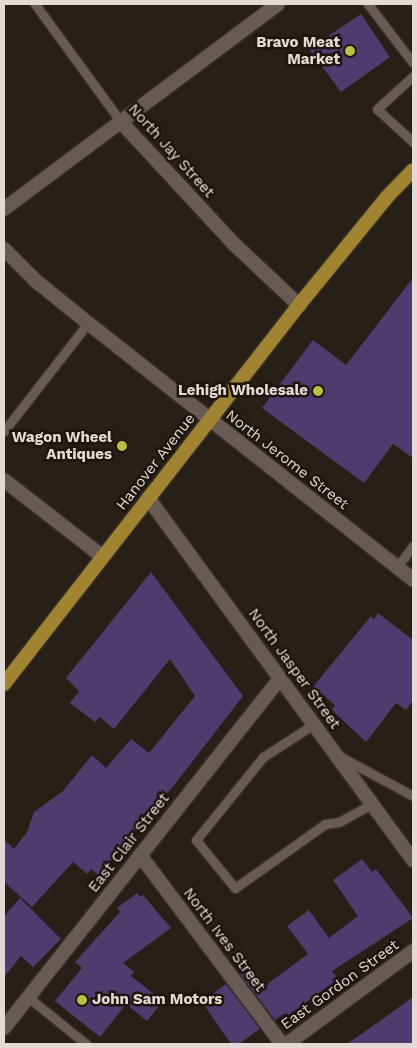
<!DOCTYPE html>
<html>
<head>
<meta charset="utf-8">
<style>
	body { margin:0 }
	#map { position:relative; width:417px; height:1048px; overflow:hidden; background:#281f17; font-family:"Work Sans",sans-serif }
	div>[style] { position:absolute }
	.building>* { inset:0; background:#4f3c6f }
	.roads { filter:drop-shadow(0 0 1px #433a35) drop-shadow(0 0 1px #433a35) }
	.service>* { height:9px; margin:-4.5px; padding:0 4.5px; transform-origin:4.5px; border-radius:4.5px; background:#675b53 }
	.minor>* { height:14px; margin:-7px; padding:0 7px; transform-origin:7px; border-radius:7px; background:#675b53 }
	.primary>* { height:14px; margin:-7px; padding:0 7px; transform-origin:7px; border-radius:7px; background:#a18431 }
	.dots>* { width:14px; height:14px; translate:-50% -50%; box-sizing:border-box; border:2px solid #1e150e; border-radius:50% }
	span { translate:-50% -50%; white-space:nowrap; text-align:center; line-height:1.15; -webkit-text-stroke:5px #1e150e; paint-order:stroke }
	.poi-label { font-size:15px; color:#e1dad5; font-weight:700 }
	.right { translate:-100% -50%; text-align:right }
	.left { translate:0 -50%; text-align:left }
	.street-label { font-size:15px; color:#e1dad5 }
	.frame { position:absolute; inset:0; border:5px solid #e1dad5; pointer-events:none }
</style>
</head>
<body>
<div id="map">
	<div class="building">
		<div style="clip-path:polygon(361px 14px,390px 57px,341px 92px,309px 49px)"></div>
		<div style="clip-path:polygon(413px 278px,413px 458px,393px 444px,364px 483px,262px 408px,313px 340px,346px 365px)"></div>
		<div style="clip-path:polygon(151px 572px,243px 696px,179px 779px,98px 875px,91px 869px,87px 874px,73px 862px,32px 907px,4px 882px,4px 839px,14px 849px,27px 832px,34px 812px,63px 791px,92px 755px,106px 768px,131px 739px,149px 753px,195px 696px,170px 659px,114px 729px,100px 717px,95px 722px,70px 703px,79px 691px,66px 678px)"></div>
		<div style="clip-path:polygon(378px 613px,413px 640px,413px 700px,406px 710px,396px 703px,366px 742px,332px 710px,335px 705px,313px 687px,371px 616px,374px 619px)"></div>
		<div style="clip-path:polygon(362px 859px,372px 872px,376px 869px,413px 918px,332px 971px,338px 979px,287px 1016px,285px 1013px,275px 1020px,239px 973px,247px 967px,262px 988px,308px 954px,287px 926px,309px 910px,329px 938px,358px 916px,333px 880px)"></div>
		<div style="clip-path:polygon(137px 893px,140px 897px,143px 895px,171px 928px,123px 963px,134px 972px,131px 976px,163px 1001px,147px 1021px,126px 1004px,100px 1037px,55px 1001px,82px 968px,75px 962px,120px 912px,117px 908px)"></div>
		<div style="clip-path:polygon(20px 898px,61px 939px,33px 967px,21px 956px,4px 977px,4px 916px)"></div>
		<div style="clip-path:polygon(226px 984px,260px 1029px,239px 1044px,231px 1044px,202px 1002px)"></div>
		<div style="clip-path:polygon(413px 997px,413px 1044px,347px 1044px,380px 1021px)"></div>
	</div>
	<div class="roads">
		<div class="service">
			<div style="left:35px;top:4px;width:146px;rotate:53.9deg"></div>
			<div style="left:368px;top:4px;width:74px;rotate:52.7deg"></div>
			<div style="left:413px;top:76px;width:49px;rotate:137.5deg"></div>
			<div style="left:377px;top:109px;width:49px;rotate:42.5deg"></div>
			<div style="left:4px;top:431px;width:137px;rotate:-52.1deg"></div>
			<div style="left:397px;top:567px;width:26px;rotate:-53deg"></div>
			<div style="left:314px;top:724px;width:61px;rotate:147.1deg"></div>
			<div style="left:263px;top:757px;width:107px;rotate:128.9deg"></div>
			<div style="left:196px;top:840px;width:62px;rotate:50.9deg"></div>
			<div style="left:235px;top:888px;width:110px;rotate:-35.4deg"></div>
			<div style="left:325px;top:824px;width:14px;rotate:-8deg"></div>
			<div style="left:339px;top:822px;width:38px;rotate:-29deg"></div>
			<div style="left:341px;top:757px;width:82px;rotate:28.4deg"></div>
			<div style="left:28px;top:997px;width:75px;rotate:39deg"></div>
		</div>
		<div class="minor">
			<div style="left:121px;top:122px;width:168px;rotate:47.2deg"></div>
			<div style="left:235px;top:245px;width:88px;rotate:43.2deg"></div>
			<div style="left:4px;top:209px;width:342px;rotate:-36.8deg"></div>
			<div style="left:4px;top:249px;width:45px;rotate:45deg"></div>
			<div style="left:36px;top:281px;width:67px;rotate:38.9deg"></div>
			<div style="left:88px;top:323px;width:414px;rotate:38.3deg"></div>
			<div style="left:4px;top:480px;width:125px;rotate:37.9deg"></div>
			<div style="left:148px;top:498px;width:449px;rotate:53.8deg"></div>
			<div style="left:140px;top:855px;width:236px;rotate:53.1deg"></div>
			<div style="left:4px;top:1028px;width:446px;rotate:-51.7deg"></div>
			<div style="left:287px;top:1044px;width:157px;rotate:-36.4deg"></div>
		</div>
		<div class="primary">
			<div style="left:4px;top:684px;width:480px;rotate:-52.1deg"></div>
			<div style="left:299px;top:305px;width:139px;rotate:-50.8deg"></div>
			<div style="left:387px;top:197px;width:37px;rotate:-46deg"></div>
		</div>
	</div>
	<div class="dots">
		<div style="left:350px;top:51px;background:#bbc045"></div>
		<div style="left:318px;top:391px;background:#bbc045"></div>
		<div style="left:122px;top:446px;background:#bbc045"></div>
		<div style="left:82px;top:1000px;background:#bbc045"></div>
	</div>
	<div class="poi-label">
		<span class="right" style="left:340px;top:51px">Bravo Meat<br>Market</span>
		<span class="right" style="left:308px;top:391px">Lehigh Wholesale</span>
		<span class="right" style="left:112px;top:446px">Wagon Wheel<br>Antiques</span>
		<span class="left" style="left:92px;top:1000px">John Sam Motors</span>
	</div>
	<div class="street-label">
		<span style="left:171px;top:151px;rotate:48deg">North Jay Street</span>
		<span style="left:287px;top:460px;rotate:38deg">North Jerome Street</span>
		<span style="left:156px;top:462px;rotate:-52deg">Hanover Avenue</span>
		<span style="left:294px;top:669px;rotate:54deg">North Jasper Street</span>
		<span style="left:129px;top:843px;rotate:-52deg">East Clair Street</span>
		<span style="left:224px;top:940px;rotate:53deg">North Ives Street</span>
		<span style="left:340px;top:985px;rotate:-36deg">East Gordon Street</span>
	</div>
	<div class="frame"></div>
</div>
</body>
</html>
